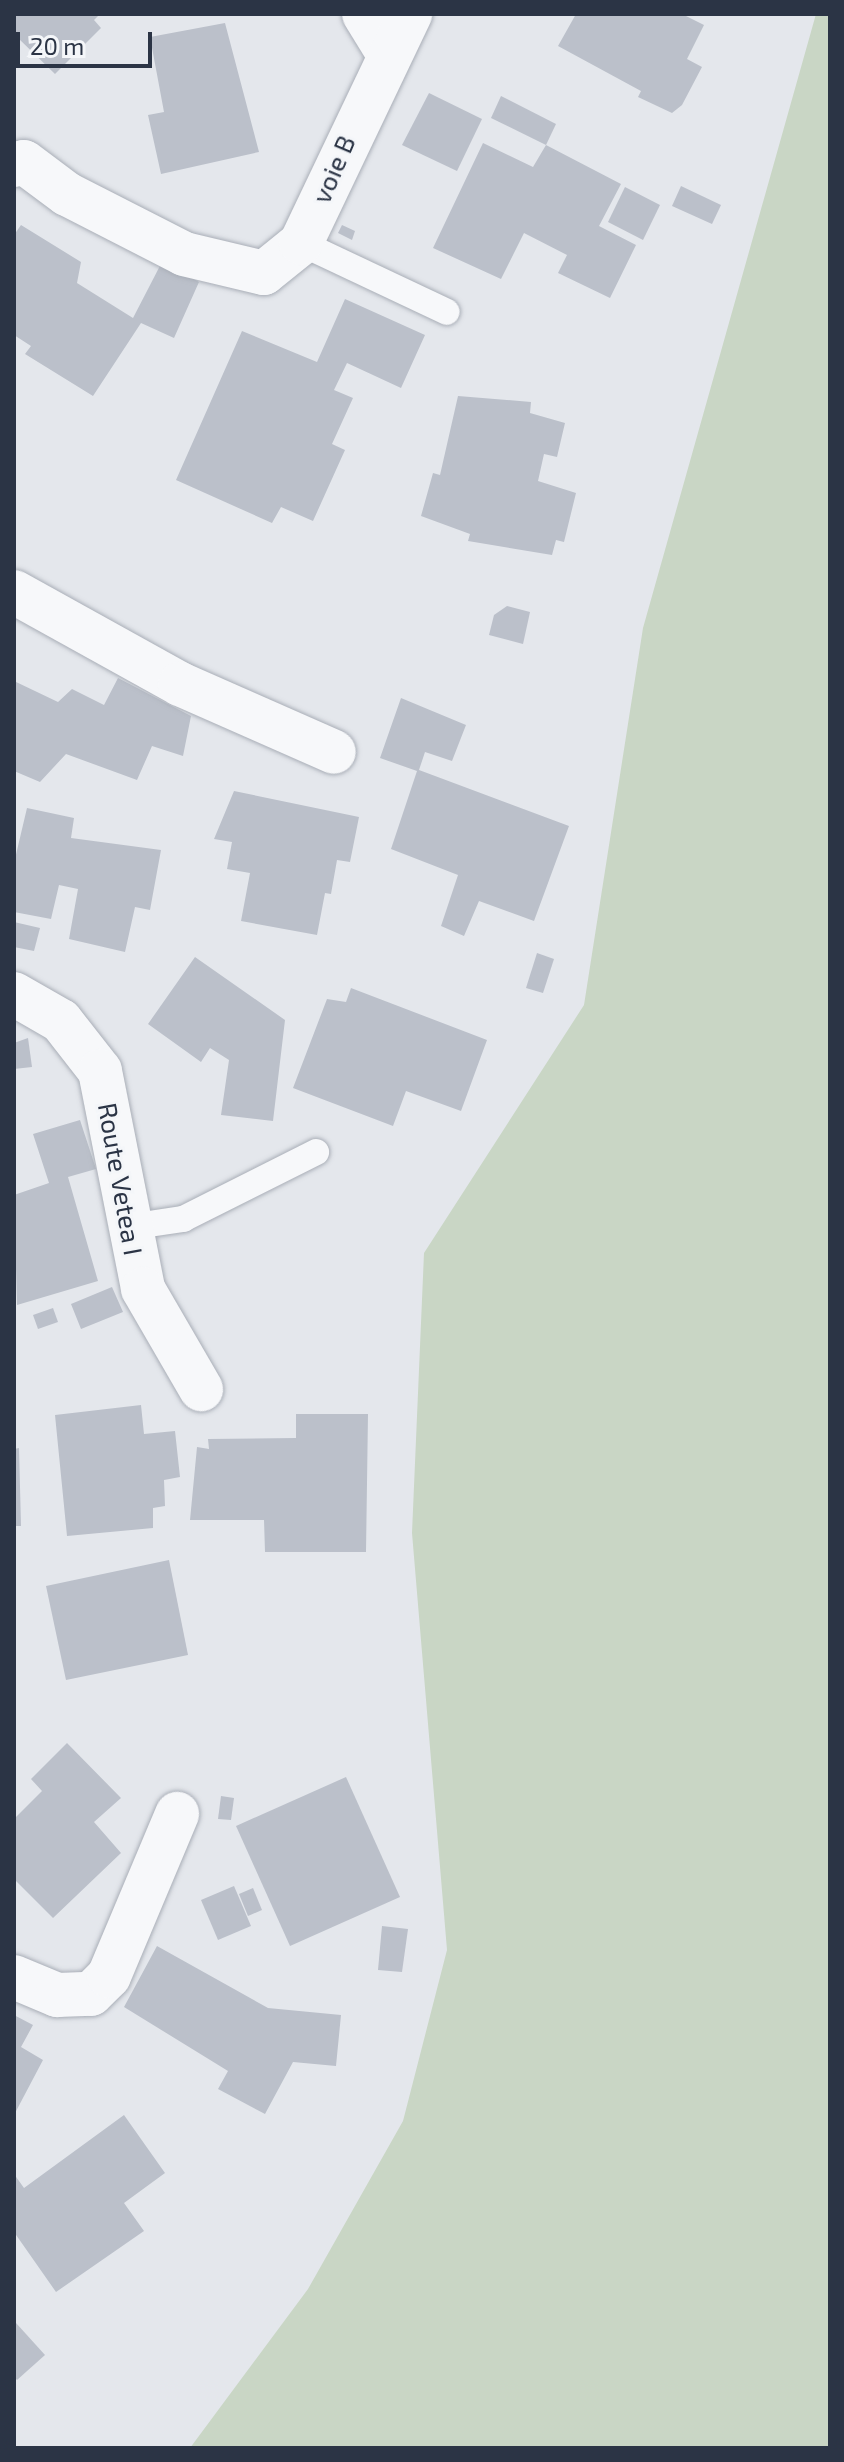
<!DOCTYPE html>
<html>
<head>
<meta charset="utf-8">
<style>
	body { margin:0 }
	#map { position:relative; width:844px; height:2462px; overflow:hidden; background:#e4e7ec; font-family:"Exo 2",sans-serif }
	div>[style] { position:absolute }
	.green>* { inset:0; background:#c9d6c5 }
	.building>* { inset:0; background:#bbc0ca }
	.roads { filter:drop-shadow(0 0 2px #a9aeb7) drop-shadow(0 0 2px #a9aeb7) }
	.service>* { height:26px; margin:-13px; padding:0 13px; transform-origin:13px; border-radius:13px; background:#f7f8fa }
	.minor>* { height:44px; margin:-22px; padding:0 22px; transform-origin:22px; border-radius:22px; background:#f7f8fa }
	span { translate:-50% -50%; white-space:nowrap; text-align:center; line-height:1.15; -webkit-text-stroke:6px #f4f6f9; paint-order:stroke }
	.street-label { font-size:26px; color:#2b3445 }
	.frame { position:absolute; inset:0; border:16px solid #2b3445; pointer-events:none }
	.scale { position:absolute; left:16px; top:32px; width:136px; height:36px; box-sizing:border-box; border:4px solid #2b3445; border-top:0; padding-left:10px; font-size:24px; line-height:28px; white-space:nowrap; color:#2b3445; -webkit-text-stroke:6px #f4f6f9; paint-order:stroke }
</style>
</head>
<body>
<div id="map">
	<div class="green">
		<div style="clip-path:polygon(816px 14px,830px 14px,830px 2448px,190px 2448px,308px 2289px,403px 2121px,447px 1950px,412px 1533px,424px 1253px,584px 1005px,643px 628px)"></div>
	</div>
	<div class="building">
		<div style="clip-path:polygon(14px 14px,100px 14px,94px 20px,101px 28px,55px 74px,18px 38px,14px 42px)"></div>
		<div style="clip-path:polygon(576px 14px,682px 14px,704px 25px,687px 59px,702px 67px,682px 105px,672px 113px,638px 97px,641px 91px,558px 46px)"></div>
		<div style="clip-path:polygon(225px 23px,259px 152px,161px 174px,148px 115px,164px 112px,150px 37px)"></div>
		<div style="clip-path:polygon(429px 93px,482px 119px,457px 171px,402px 145px)"></div>
		<div style="clip-path:polygon(501px 96px,556px 124px,546px 145px,491px 118px)"></div>
		<div style="clip-path:polygon(483px 143px,533px 167px,546px 145px,621px 184px,599px 226px,636px 245px,610px 298px,558px 273px,567px 255px,524px 233px,501px 279px,433px 248px)"></div>
		<div style="clip-path:polygon(681px 186px,721px 205px,712px 224px,672px 206px)"></div>
		<div style="clip-path:polygon(625px 187px,660px 205px,643px 240px,608px 222px)"></div>
		<div style="clip-path:polygon(21px 225px,81px 262px,77px 283px,133px 318px,163px 260px,199px 282px,174px 338px,141px 323px,93px 396px,25px 354px,31px 346px,14px 335px,14px 235px)"></div>
		<div style="clip-path:polygon(342px 225px,355px 231px,352px 240px,338px 233px)"></div>
		<div style="clip-path:polygon(345px 299px,425px 335px,401px 388px,347px 363px,334px 390px,353px 398px,332px 444px,345px 450px,313px 521px,281px 507px,272px 523px,176px 480px,242px 331px,317px 362px)"></div>
		<div style="clip-path:polygon(458px 396px,531px 402px,530px 413px,565px 423px,557px 457px,544px 454px,538px 481px,576px 493px,564px 542px,556px 540px,552px 555px,468px 541px,470px 534px,421px 516px,433px 473px,440px 475px)"></div>
		<div style="clip-path:polygon(507px 606px,530px 612px,523px 644px,489px 635px,494px 615px)"></div>
		<div style="clip-path:polygon(118px 678px,191px 716px,183px 756px,152px 746px,137px 780px,66px 754px,40px 782px,14px 771px,14px 681px,58px 702px,72px 689px,104px 705px)"></div>
		<div style="clip-path:polygon(401px 698px,466px 725px,452px 761px,425px 752px,419px 770px,569px 826px,534px 921px,479px 901px,464px 936px,441px 926px,458px 875px,391px 849px,417px 771px,380px 758px)"></div>
		<div style="clip-path:polygon(234px 791px,359px 817px,350px 862px,337px 860px,331px 894px,325px 893px,317px 935px,241px 921px,250px 873px,227px 869px,232px 842px,214px 839px)"></div>
		<div style="clip-path:polygon(27px 808px,74px 818px,71px 838px,161px 850px,150px 910px,135px 907px,125px 952px,69px 939px,78px 889px,59px 885px,51px 919px,14px 912px,14px 863px)"></div>
		<div style="clip-path:polygon(14px 922px,40px 928px,34px 951px,14px 947px)"></div>
		<div style="clip-path:polygon(537px 953px,554px 959px,543px 993px,526px 988px)"></div>
		<div style="clip-path:polygon(195px 957px,285px 1020px,273px 1121px,221px 1115px,229px 1060px,210px 1048px,201px 1062px,148px 1024px)"></div>
		<div style="clip-path:polygon(351px 988px,487px 1040px,461px 1111px,406px 1091px,393px 1126px,293px 1088px,327px 999px,346px 1002px)"></div>
		<div style="clip-path:polygon(28px 1038px,32px 1067px,14px 1069px,14px 1043px)"></div>
		<div style="clip-path:polygon(80px 1120px,96px 1169px,68px 1177px,98px 1281px,17px 1305px,14px 1195px,49px 1183px,33px 1134px)"></div>
		<div style="clip-path:polygon(112px 1287px,123px 1312px,81px 1329px,71px 1304px)"></div>
		<div style="clip-path:polygon(53px 1308px,58px 1322px,38px 1329px,33px 1315px)"></div>
		<div style="clip-path:polygon(141px 1405px,144px 1434px,175px 1431px,180px 1477px,164px 1480px,165px 1506px,153px 1508px,153px 1528px,67px 1536px,55px 1415px)"></div>
		<div style="clip-path:polygon(296px 1414px,368px 1414px,366px 1552px,265px 1552px,264px 1520px,190px 1520px,197px 1447px,209px 1449px,208px 1439px,296px 1438px)"></div>
		<div style="clip-path:polygon(19px 1448px,21px 1526px,14px 1526px,14px 1449px)"></div>
		<div style="clip-path:polygon(169px 1560px,188px 1655px,66px 1680px,46px 1586px)"></div>
		<div style="clip-path:polygon(67px 1743px,121px 1798px,94px 1822px,121px 1853px,53px 1918px,14px 1879px,14px 1819px,42px 1791px,31px 1779px)"></div>
		<div style="clip-path:polygon(346px 1777px,400px 1897px,290px 1946px,236px 1826px)"></div>
		<div style="clip-path:polygon(221px 1796px,234px 1798px,231px 1820px,218px 1819px)"></div>
		<div style="clip-path:polygon(234px 1886px,251px 1926px,218px 1940px,201px 1900px)"></div>
		<div style="clip-path:polygon(253px 1888px,262px 1910px,248px 1916px,239px 1894px)"></div>
		<div style="clip-path:polygon(382px 1926px,408px 1929px,402px 1972px,378px 1970px)"></div>
		<div style="clip-path:polygon(157px 1946px,268px 2008px,341px 2015px,336px 2066px,293px 2062px,265px 2114px,218px 2089px,228px 2071px,124px 2007px)"></div>
		<div style="clip-path:polygon(14px 2015px,33px 2025px,21px 2047px,43px 2060px,14px 2115px)"></div>
		<div style="clip-path:polygon(124px 2115px,165px 2173px,124px 2203px,144px 2231px,56px 2292px,14px 2232px,14px 2174px,24px 2188px)"></div>
		<div style="clip-path:polygon(16px 2323px,45px 2355px,17px 2380px,14px 2377px)"></div>
	</div>
	<div class="roads">
		<div class="service">
			<div style="left:301px;top:243px;width:161px;rotate:25.3deg"></div>
			<div style="left:129px;top:1227px;width:55px;rotate:-8.4deg"></div>
			<div style="left:183px;top:1219px;width:149px;rotate:-26.7deg"></div>
		</div>
		<div class="minor">
			<div style="left:364px;top:14px;width:46px;rotate:58.4deg"></div>
			<div style="left:14px;top:165px;width:10px;rotate:-17deg"></div>
			<div style="left:24px;top:162px;width:54px;rotate:36.7deg"></div>
			<div style="left:67px;top:194px;width:131px;rotate:27.1deg"></div>
			<div style="left:184px;top:254px;width:82px;rotate:13.4deg"></div>
			<div style="left:264px;top:273px;width:48px;rotate:-39deg"></div>
			<div style="left:301px;top:243px;width:254px;rotate:-64.5deg"></div>
			<div style="left:14px;top:592px;width:190px;rotate:29deg"></div>
			<div style="left:180px;top:684px;width:168px;rotate:23.8deg"></div>
			<div style="left:14px;top:994px;width:54px;rotate:29.9deg"></div>
			<div style="left:61px;top:1021px;width:63px;rotate:52deg"></div>
			<div style="left:100px;top:1071px;width:222px;rotate:78.8deg"></div>
			<div style="left:143px;top:1289px;width:116px;rotate:59.9deg"></div>
			<div style="left:14px;top:1977px;width:47px;rotate:22.7deg"></div>
			<div style="left:57px;top:1995px;width:34px;rotate:-2deg"></div>
			<div style="left:91px;top:1994px;width:25px;rotate:-45deg"></div>
			<div style="left:109px;top:1976px;width:176px;rotate:-67.2deg"></div>
		</div>
	</div>
	<div class="street-label">
		<span style="left:333px;top:169px;rotate:-67deg">voie B</span>
		<span style="left:121px;top:1179px;rotate:80deg">Route Vetea I</span>
	</div>
	<div class="frame"></div>
	<div class="scale">20 m</div>
</div>
</body>
</html>
